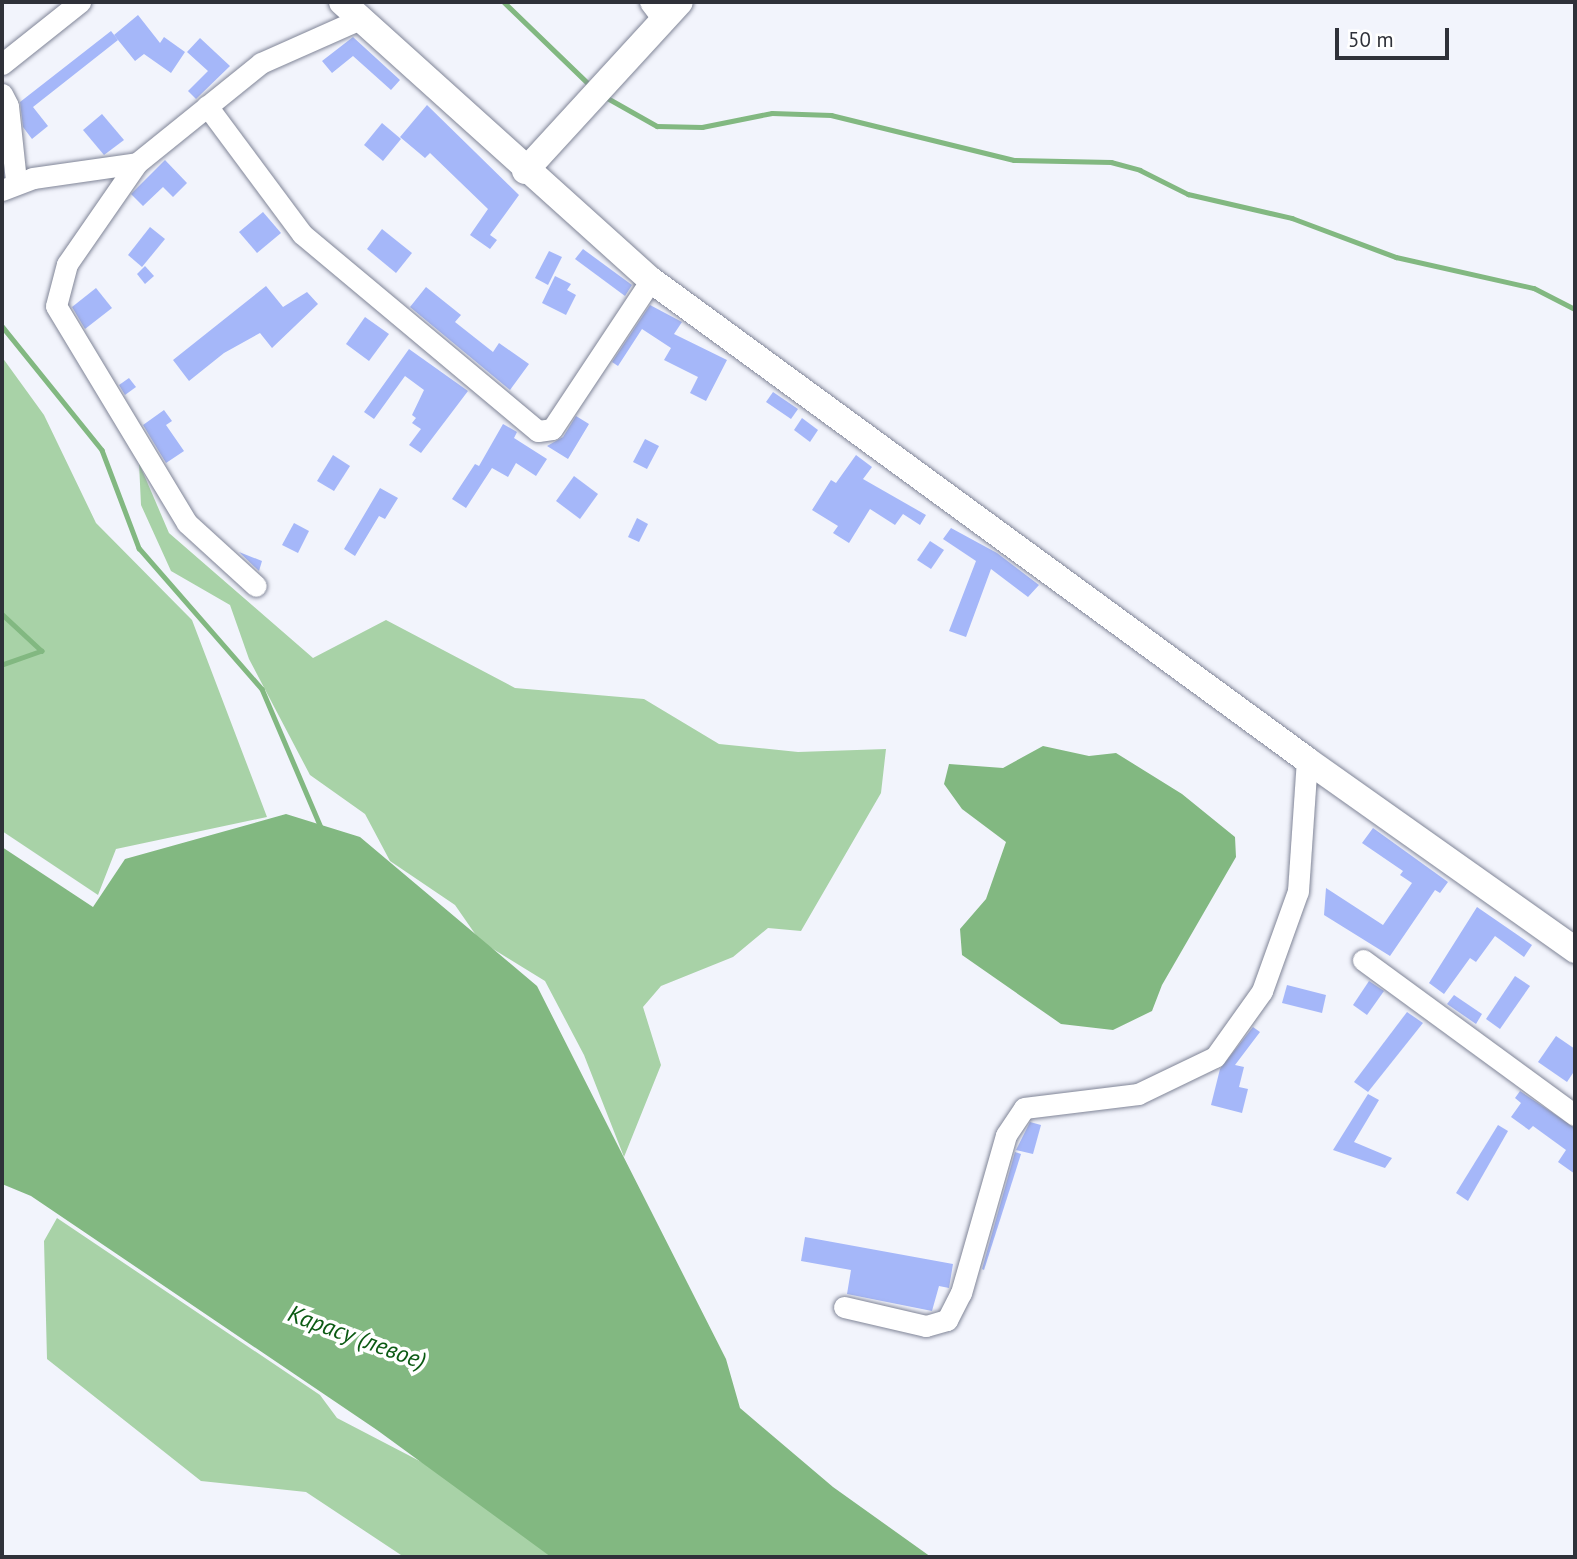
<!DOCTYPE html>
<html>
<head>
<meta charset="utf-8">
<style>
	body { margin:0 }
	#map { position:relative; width:1577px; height:1559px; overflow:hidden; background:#f2f4fc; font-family:"PT Sans",sans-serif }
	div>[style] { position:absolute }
	.green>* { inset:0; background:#a8d2a7 }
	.water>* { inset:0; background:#82b881 }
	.stream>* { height:4.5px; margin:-2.25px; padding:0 2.25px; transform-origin:2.25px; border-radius:2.25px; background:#82b881 }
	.building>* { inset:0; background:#a5b7f9 }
	.roads { filter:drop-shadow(0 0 2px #808597) drop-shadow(0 0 2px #808597) }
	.minor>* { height:21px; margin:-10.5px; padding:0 10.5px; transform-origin:10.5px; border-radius:10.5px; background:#fff }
	.major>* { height:26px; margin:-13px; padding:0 13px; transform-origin:13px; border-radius:13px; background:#fff }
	span { translate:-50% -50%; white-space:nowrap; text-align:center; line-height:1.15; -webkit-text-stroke:7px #fff; paint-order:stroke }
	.water-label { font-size:24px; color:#0b5a13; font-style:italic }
	.frame { position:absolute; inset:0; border:4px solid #2f3139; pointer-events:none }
	.scale { position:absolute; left:1335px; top:28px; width:114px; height:32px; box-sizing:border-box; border:4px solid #2f3139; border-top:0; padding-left:9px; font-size:21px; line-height:24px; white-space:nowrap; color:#2f3139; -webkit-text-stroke:5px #fff; paint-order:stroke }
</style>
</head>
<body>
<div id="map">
	<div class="green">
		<div style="clip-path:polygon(2px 357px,44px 415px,96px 523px,192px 620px,267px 817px,116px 849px,98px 895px,2px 831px)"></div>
		<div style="clip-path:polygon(139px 463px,169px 533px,313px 658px,386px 620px,515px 688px,644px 699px,719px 744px,798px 752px,886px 749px,881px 793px,801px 931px,768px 928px,733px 957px,661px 986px,643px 1007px,661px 1065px,624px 1157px,584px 1055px,545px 981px,480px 941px,455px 905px,390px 861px,365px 814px,310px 775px,249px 659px,230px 605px,171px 571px,141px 505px)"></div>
		<div style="clip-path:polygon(57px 1218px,320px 1395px,337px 1418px,458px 1481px,562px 1557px,404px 1557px,306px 1492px,201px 1481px,47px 1359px,44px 1241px)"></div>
	</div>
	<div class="water">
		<div style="clip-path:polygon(1043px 746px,1089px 756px,1116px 753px,1182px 794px,1235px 837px,1236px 857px,1162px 985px,1152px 1011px,1113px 1030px,1061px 1024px,962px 955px,960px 929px,986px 899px,1006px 842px,962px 809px,944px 784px,949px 764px,1003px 768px)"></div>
		<div style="clip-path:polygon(286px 814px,360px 837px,537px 986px,726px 1359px,740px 1408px,833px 1487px,931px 1557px,551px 1557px,377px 1430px,31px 1196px,2px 1184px,2px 847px,93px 907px,125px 859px)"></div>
	</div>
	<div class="stream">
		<div style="left:504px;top:2px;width:121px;rotate:44deg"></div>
		<div style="left:604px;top:96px;width:61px;rotate:29.5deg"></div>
		<div style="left:657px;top:126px;width:45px;rotate:1.3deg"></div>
		<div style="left:702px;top:127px;width:71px;rotate:-11.3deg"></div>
		<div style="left:772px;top:113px;width:59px;rotate:1.9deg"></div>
		<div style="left:831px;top:115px;width:188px;rotate:13.8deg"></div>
		<div style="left:1014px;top:160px;width:97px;rotate:1.2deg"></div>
		<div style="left:1111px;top:162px;width:30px;rotate:15deg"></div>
		<div style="left:1140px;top:170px;width:54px;rotate:26.6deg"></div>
		<div style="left:1188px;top:194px;width:107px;rotate:13deg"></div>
		<div style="left:1292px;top:218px;width:111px;rotate:20.6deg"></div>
		<div style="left:1396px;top:257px;width:141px;rotate:12.7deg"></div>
		<div style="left:1534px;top:288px;width:46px;rotate:27.1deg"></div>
		<div style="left:2px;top:326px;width:159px;rotate:51.1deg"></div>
		<div style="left:102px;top:450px;width:105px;rotate:69.3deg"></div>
		<div style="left:139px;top:548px;width:187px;rotate:48.9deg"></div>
		<div style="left:262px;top:689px;width:150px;rotate:66.9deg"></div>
		<div style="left:2px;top:614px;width:54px;rotate:42.8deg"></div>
		<div style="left:42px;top:651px;width:42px;rotate:160.7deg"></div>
	</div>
	<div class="building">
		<div style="clip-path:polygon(138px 15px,160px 43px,164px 37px,185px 52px,171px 73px,144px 54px,135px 61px,114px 35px)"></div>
		<div style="clip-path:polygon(111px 31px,118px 40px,33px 107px,48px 126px,32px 139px,23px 127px,20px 102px)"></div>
		<div style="clip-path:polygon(353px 37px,400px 80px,391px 90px,353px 56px,332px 73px,322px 61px)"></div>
		<div style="clip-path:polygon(200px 38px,230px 66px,196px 99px,188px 91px,208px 71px,187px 52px)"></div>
		<div style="clip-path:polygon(427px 105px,519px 195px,490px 235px,497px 240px,490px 249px,470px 235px,488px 209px,430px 153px,425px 158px,400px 137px)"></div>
		<div style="clip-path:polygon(102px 114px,124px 140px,104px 155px,83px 130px)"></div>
		<div style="clip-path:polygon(382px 123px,401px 139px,383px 161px,364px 145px)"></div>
		<div style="clip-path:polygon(165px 160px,187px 183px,173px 197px,163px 187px,143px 206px,131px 194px)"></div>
		<div style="clip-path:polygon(263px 212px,281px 233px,257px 253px,239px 232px)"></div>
		<div style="clip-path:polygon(150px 227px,165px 239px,142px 267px,128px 255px)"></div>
		<div style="clip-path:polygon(382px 229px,412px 253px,396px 273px,367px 249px)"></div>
		<div style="clip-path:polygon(583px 249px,632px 285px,625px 296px,575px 259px)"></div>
		<div style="clip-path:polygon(549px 251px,562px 257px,548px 285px,535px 278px)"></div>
		<div style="clip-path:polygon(145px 266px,154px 276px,145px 284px,137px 274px)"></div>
		<div style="clip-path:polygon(555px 276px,571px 284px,567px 290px,576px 295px,566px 315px,542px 303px)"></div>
		<div style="clip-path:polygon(266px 286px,283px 307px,307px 292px,318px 304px,272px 348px,260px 333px,224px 353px,189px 381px,173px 360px)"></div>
		<div style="clip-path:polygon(426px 287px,461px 315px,455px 322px,493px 352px,499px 343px,529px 364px,510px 390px,410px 307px)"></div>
		<div style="clip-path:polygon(96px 288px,112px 308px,85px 329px,72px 307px)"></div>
		<div style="clip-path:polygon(650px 305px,682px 322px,674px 334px,727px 360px,706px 401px,690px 393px,698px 377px,664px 360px,671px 348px,642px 329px,618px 366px,612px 362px)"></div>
		<div style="clip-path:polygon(365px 317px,389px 334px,369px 361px,346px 344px)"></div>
		<div style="clip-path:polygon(409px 349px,468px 391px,421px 453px,409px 445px,421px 429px,412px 423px,416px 418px,412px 415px,424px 390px,405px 376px,374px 419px,364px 412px)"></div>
		<div style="clip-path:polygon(129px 378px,136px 387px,125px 395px,119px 385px)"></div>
		<div style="clip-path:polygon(773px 392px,798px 409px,791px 419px,766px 402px)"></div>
		<div style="clip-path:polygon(164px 410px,172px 421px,166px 425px,184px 451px,166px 463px,143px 425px)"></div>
		<div style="clip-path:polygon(576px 416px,589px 424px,568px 459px,547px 446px,563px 437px)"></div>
		<div style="clip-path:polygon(802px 418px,818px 430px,810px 442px,794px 430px)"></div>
		<div style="clip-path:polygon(503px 424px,517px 432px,514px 438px,547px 459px,536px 476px,516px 463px,508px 477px,492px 468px,466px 508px,452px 499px,475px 464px,479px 466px)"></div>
		<div style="clip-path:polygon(645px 439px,659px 446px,647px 469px,633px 462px)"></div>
		<div style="clip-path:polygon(333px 455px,350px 466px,334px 491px,317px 481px)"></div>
		<div style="clip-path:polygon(856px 455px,872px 467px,863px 479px,926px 515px,920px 525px,903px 514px,895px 525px,870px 509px,849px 543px,833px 533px,838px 526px,812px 510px,831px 480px,836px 483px)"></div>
		<div style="clip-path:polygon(574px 476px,598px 494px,580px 519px,556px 501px)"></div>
		<div style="clip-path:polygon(380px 488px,398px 498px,385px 519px,379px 516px,355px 556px,344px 549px)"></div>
		<div style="clip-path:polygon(637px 518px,648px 524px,639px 542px,628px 537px)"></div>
		<div style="clip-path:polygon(294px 523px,309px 531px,298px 553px,282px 545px)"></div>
		<div style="clip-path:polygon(951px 528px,997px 553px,1039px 585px,1028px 597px,991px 569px,966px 637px,949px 631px,976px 561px,943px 539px)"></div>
		<div style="clip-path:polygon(930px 541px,944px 550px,931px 569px,917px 560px)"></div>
		<div style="clip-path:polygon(239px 552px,262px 561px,259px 571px)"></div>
		<div style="clip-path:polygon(1373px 828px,1448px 882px,1440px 893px,1435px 890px,1390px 956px,1324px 915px,1326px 888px,1383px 925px,1412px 883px,1400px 875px,1403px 871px,1362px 843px)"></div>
		<div style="clip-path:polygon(1477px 907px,1532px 945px,1524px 957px,1495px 936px,1476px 962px,1470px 958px,1444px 994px,1429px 983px)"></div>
		<div style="clip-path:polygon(1515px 976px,1530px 986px,1500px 1029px,1486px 1019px)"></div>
		<div style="clip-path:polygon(1369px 981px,1384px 991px,1367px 1015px,1353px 1005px)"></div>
		<div style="clip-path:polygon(1287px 985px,1326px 995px,1322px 1013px,1282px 1003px)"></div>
		<div style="clip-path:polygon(1454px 995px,1482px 1014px,1476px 1024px,1447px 1004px)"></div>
		<div style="clip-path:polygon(1407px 1012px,1423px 1023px,1368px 1092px,1354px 1082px)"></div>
		<div style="clip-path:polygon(1253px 1027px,1260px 1032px,1235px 1065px,1244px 1067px,1239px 1087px,1248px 1089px,1242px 1113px,1211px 1105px,1220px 1069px)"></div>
		<div style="clip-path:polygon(1556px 1036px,1575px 1049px,1575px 1070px,1567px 1082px,1538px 1062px)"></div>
		<div style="clip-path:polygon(1520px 1091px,1575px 1128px,1575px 1174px,1558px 1162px,1566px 1150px,1533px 1126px,1529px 1130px,1511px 1117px,1521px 1103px,1515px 1098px)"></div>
		<div style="clip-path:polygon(1368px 1094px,1379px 1100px,1354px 1142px,1392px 1158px,1385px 1168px,1333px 1150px)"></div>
		<div style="clip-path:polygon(1030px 1122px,1041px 1125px,1033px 1154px,1016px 1150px)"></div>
		<div style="clip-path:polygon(1498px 1125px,1508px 1131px,1468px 1201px,1456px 1193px)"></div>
		<div style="clip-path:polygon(1015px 1152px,1021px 1154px,984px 1270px,982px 1269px)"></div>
		<div style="clip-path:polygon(805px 1237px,953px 1264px,949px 1288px,939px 1286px,932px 1311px,847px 1294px,851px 1270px,801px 1261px)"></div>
	</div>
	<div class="roads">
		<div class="minor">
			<div style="left:650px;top:2px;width:21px;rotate:53deg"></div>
			<div style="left:2px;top:64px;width:100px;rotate:-38.5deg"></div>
			<div style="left:2px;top:94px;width:13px;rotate:63deg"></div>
			<div style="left:8px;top:106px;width:75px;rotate:83.9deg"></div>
			<div style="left:207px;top:106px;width:159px;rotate:53.4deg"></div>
			<div style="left:302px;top:234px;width:307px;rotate:39.9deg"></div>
			<div style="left:538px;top:431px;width:14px;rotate:-8deg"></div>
			<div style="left:552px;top:429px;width:179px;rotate:-56.4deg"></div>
			<div style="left:137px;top:163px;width:123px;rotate:124.7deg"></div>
			<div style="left:67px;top:264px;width:43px;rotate:104.7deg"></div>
			<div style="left:56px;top:306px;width:253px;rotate:58.9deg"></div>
			<div style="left:187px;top:523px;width:93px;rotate:42.4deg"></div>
			<div style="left:2px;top:190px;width:33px;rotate:-21deg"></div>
			<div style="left:33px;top:178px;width:105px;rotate:-8.2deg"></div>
			<div style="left:137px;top:163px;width:159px;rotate:-38.9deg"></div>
			<div style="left:261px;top:63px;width:108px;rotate:-24deg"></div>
			<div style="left:1363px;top:960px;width:263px;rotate:36.2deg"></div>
			<div style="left:844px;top:1307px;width:84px;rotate:13deg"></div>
			<div style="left:926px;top:1326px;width:22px;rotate:-16deg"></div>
			<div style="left:947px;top:1320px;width:30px;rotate:-63deg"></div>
			<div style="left:961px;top:1293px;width:164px;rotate:-74.1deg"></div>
			<div style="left:1006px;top:1135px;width:32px;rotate:-56deg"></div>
			<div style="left:1024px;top:1108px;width:115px;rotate:-7deg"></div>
			<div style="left:1138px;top:1094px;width:85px;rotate:-25.7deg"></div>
			<div style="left:1215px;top:1057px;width:81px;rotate:-54.5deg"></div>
			<div style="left:1262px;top:991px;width:106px;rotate:-70.2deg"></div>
			<div style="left:1298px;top:891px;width:131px;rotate:-86.1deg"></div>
		</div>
		<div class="major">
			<div style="left:342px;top:2px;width:416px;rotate:42deg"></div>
			<div style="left:651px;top:280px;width:813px;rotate:36.19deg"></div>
			<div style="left:1307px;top:760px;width:329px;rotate:35.3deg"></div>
			<div style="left:525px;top:171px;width:229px;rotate:-47.5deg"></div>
		</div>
	</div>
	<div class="water-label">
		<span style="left:357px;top:1337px;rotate:20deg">Карасу (левое)</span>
	</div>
	<div class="frame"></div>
	<div class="scale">50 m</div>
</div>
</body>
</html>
